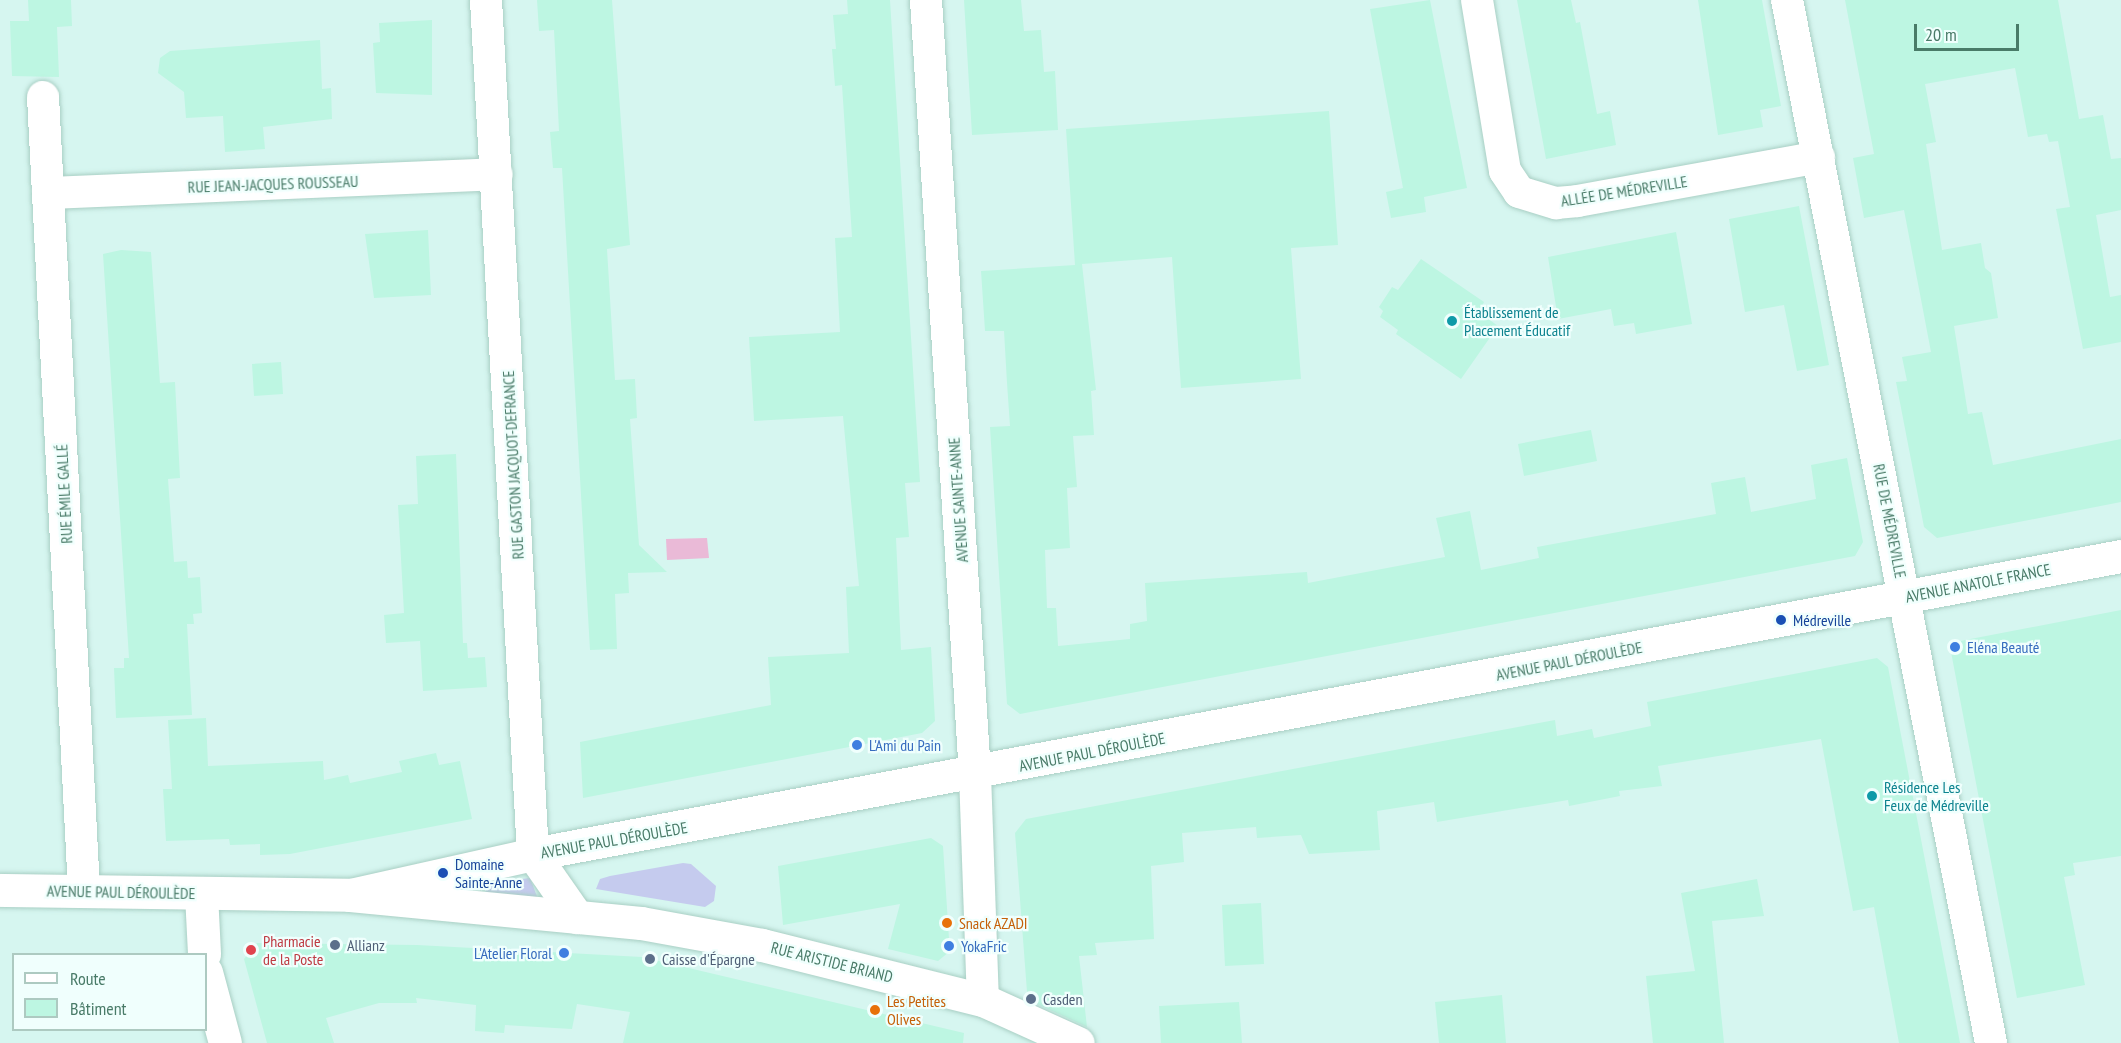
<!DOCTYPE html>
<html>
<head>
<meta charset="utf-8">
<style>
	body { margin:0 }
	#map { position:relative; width:2121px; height:1043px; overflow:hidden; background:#e8fefb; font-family:"PT Sans Narrow",sans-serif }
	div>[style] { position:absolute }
	.residential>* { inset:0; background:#d6f6f0 }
	.green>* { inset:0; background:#c5cbee }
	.water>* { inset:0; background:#eabad7 }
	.building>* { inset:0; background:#bdf6e2 }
	.roads { filter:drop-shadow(0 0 2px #a9cfc4) drop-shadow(0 0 2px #a9cfc4) }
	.street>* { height:32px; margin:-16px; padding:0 16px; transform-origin:16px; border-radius:16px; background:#fff }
	.secondary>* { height:33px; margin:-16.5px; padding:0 16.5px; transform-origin:16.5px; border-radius:16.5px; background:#fff }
	.dots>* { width:16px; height:16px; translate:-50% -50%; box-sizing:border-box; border:3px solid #f0fffd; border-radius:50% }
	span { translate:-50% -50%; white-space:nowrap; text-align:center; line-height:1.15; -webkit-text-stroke:4.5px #f0fffd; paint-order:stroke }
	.street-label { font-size:16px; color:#497b68 }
	.culture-label { font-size:16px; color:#0d838f }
	.left { translate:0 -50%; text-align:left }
	.transit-label { font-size:16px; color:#164399 }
	.shop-label { font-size:16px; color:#366cbe }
	.right { translate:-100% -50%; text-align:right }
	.food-label { font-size:16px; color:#c56008 }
	.health-label { font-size:16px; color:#be3a42 }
	.service-label { font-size:16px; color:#4e5e75 }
	.legend { position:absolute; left:12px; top:953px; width:195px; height:78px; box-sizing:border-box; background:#f0fffd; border:2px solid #adcac1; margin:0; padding:8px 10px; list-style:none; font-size:18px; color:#497b68 }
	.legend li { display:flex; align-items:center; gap:12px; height:30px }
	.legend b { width:30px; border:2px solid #adcac1 }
	.scale { position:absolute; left:1914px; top:24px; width:105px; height:27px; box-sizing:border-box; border:3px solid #497b68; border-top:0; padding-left:8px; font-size:18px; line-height:21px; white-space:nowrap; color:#497b68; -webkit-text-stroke:4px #f0fffd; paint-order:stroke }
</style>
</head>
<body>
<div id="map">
	<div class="residential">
		<div style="clip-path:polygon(evenodd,0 0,2121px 0,2121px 1043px,0 1043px,0 0,14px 954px,206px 954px,206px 1030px,14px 1030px,14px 954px)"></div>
	</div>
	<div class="green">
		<div style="clip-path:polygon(683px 863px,691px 864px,716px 886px,714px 901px,705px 907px,596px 889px,600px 879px,610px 876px)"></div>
		<div style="clip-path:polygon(530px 878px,538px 899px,484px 895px,489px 883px)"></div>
	</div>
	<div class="water">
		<div style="clip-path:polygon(707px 538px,709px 558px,667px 560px,666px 539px)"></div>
	</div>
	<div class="building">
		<div style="clip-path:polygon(28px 0,71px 0,72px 26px,57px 27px,59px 77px,12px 76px,10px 21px,29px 21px)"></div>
		<div style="clip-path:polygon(537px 0,612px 0,630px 245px,607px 249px,615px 380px,635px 379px,637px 418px,630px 419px,639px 545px,667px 572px,628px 573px,629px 593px,615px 594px,617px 649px,590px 650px,562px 168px,553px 168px,550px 132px,559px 131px,554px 30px,539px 31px)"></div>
		<div style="clip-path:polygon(847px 0,890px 0,920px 482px,905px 483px,909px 537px,896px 538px,901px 650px,931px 647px,935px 721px,922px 733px,583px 798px,580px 742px,771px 705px,768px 657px,849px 653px,846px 587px,859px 586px,843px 416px,754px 421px,749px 337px,840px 332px,835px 238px,852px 237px,842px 85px,835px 86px,832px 49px,836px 49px,833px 15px,848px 14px)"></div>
		<div style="clip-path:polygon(964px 0,1021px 0,1024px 31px,1041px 30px,1044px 72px,1055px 71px,1058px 130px,972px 135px)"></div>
		<div style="clip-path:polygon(1430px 0,1467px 188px,1424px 197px,1426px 212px,1391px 218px,1386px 192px,1403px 188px,1370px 9px)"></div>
		<div style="clip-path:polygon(1517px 0,1571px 0,1576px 23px,1580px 22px,1597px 114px,1610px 111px,1616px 145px,1546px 159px)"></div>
		<div style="clip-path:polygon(1698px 0,1762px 0,1781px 106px,1760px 110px,1763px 127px,1718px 135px)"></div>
		<div style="clip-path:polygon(1845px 0,2058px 0,2079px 119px,2103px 115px,2111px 159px,2121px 158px,2121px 210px,2096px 215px,2110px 297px,2121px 295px,2121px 342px,2083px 349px,2056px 209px,2070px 207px,2058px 141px,2049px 142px,2047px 134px,2028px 137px,2015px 68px,1925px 84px,1936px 142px,1926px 144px,1942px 250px,1981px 243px,1985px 268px,1991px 273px,1998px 318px,1954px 326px,1968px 414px,1982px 412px,1993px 465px,2121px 439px,2121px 502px,1937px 538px,1924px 527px,1896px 382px,1907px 381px,1902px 357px,1931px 352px,1904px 210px,1864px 218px,1853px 158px,1874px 154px)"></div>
		<div style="clip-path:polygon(432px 20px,432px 95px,376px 93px,373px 43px,380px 42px,379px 23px)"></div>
		<div style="clip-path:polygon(320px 40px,322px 89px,331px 88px,332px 119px,263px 127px,265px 149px,225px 152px,223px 116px,186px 118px,184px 92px,158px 73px,160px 58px,170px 51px)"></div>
		<div style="clip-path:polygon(1329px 111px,1338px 245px,1291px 248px,1301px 379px,1181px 388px,1172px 257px,1082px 264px,1096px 390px,1091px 391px,1094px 435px,1073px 436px,1077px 487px,1067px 488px,1070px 548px,1045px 550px,1047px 608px,1056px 608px,1058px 646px,1130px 639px,1130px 624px,1147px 621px,1145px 583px,1307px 572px,1308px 583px,1445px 557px,1436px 518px,1470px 511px,1481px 570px,1539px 558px,1537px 547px,1716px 514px,1711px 483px,1745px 477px,1751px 512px,1816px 499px,1811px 465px,1847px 458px,1863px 542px,1855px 556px,1020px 714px,1007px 704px,990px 427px,1010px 426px,1007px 383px,1004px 331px,985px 331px,981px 271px,1075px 265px,1066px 129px)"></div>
		<div style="clip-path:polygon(1799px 206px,1829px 365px,1797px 371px,1784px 305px,1745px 312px,1729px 219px)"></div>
		<div style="clip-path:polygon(428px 230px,431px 295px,374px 298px,365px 234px)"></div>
		<div style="clip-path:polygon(1676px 232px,1692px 324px,1636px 334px,1634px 323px,1614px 326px,1611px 309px,1558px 319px,1548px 257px)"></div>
		<div style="clip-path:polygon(121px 250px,151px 252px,160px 383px,175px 382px,180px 478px,168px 479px,174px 562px,187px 561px,188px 578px,200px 577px,202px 613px,193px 614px,194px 624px,187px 624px,192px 715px,116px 718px,114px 668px,124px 668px,124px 658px,129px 658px,103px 254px)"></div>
		<div style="clip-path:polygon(1421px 259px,1484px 302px,1479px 312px,1498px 326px,1461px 379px,1396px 334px,1398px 330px,1380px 317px,1383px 311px,1379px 307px,1392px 287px,1398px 290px)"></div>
		<div style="clip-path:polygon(281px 362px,283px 394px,254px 396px,252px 364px)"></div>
		<div style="clip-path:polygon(1591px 430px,1597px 461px,1524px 476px,1518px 444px)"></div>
		<div style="clip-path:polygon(456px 454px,463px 643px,467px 643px,468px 658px,485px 657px,487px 687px,423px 691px,420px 641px,386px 643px,384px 615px,404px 613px,398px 505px,418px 504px,416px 456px)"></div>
		<div style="clip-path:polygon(2121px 610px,2121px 856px,2073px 863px,2075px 875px,2064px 877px,2085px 985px,2017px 998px,1951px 652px,1960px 641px)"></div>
		<div style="clip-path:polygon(1877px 658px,1888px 667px,1960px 1043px,1899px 1043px,1874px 907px,1853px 911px,1821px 739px,1658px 766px,1662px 786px,1619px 791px,1620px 796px,1569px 806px,1568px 800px,1437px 822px,1434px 802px,1377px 811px,1380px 850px,1309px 854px,1301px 835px,1257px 838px,1256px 827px,1182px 833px,1184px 862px,1151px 866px,1154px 939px,1095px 943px,1097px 955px,1079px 956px,1087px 1027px,1033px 1002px,1027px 992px,1015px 833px,1026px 819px,1555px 720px,1557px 736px,1592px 729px,1594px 738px,1651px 726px,1647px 702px)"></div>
		<div style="clip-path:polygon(206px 718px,208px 766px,323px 761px,324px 780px,348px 775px,350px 783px,402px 772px,399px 761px,436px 753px,439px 765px,460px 761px,472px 819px,290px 854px,260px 855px,260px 844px,230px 845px,229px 839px,166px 841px,163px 789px,172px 789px,168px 720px)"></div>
		<div style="clip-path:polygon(931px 838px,943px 846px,949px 939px,949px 952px,938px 961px,888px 949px,900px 904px,783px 925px,778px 866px)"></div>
		<div style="clip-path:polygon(1757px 879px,1764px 916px,1712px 921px,1724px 1043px,1653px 1043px,1646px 976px,1695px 971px,1681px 893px)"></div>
		<div style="clip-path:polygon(1261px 903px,1264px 964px,1225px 966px,1222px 905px)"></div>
		<div style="clip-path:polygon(257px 943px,417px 945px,642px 957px,964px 1033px,963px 1043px,623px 1043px,630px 1012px,577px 1004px,572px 1029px,505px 1025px,504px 1033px,475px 1031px,476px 1005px,416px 998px,417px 1003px,379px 1003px,326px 1018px,334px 1043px,267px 1043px,244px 959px)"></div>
		<div style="clip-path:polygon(1502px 995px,1506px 1043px,1439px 1043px,1435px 1002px)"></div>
		<div style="clip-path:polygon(1239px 1002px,1242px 1043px,1161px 1043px,1159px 1006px)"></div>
	</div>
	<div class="roads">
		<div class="street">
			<div style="left:486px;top:0;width:855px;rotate:86.85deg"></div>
			<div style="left:926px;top:0;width:776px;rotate:86.38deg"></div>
			<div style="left:975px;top:774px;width:226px;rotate:88deg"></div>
			<div style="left:1477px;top:0;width:173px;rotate:80.7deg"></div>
			<div style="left:1505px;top:171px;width:25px;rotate:56deg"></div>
			<div style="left:1519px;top:192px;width:39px;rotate:17deg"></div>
			<div style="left:1556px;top:203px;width:22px;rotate:-5deg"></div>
			<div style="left:1578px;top:201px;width:245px;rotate:-10.3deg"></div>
			<div style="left:1787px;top:0;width:1063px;rotate:78.93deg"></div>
			<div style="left:43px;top:97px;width:795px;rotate:87.04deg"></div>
			<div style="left:48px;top:193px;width:449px;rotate:-2.4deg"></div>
		</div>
		<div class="secondary">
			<div style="left:533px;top:854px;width:77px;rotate:55.1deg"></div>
			<div style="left:0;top:890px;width:350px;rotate:0.8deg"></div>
			<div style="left:350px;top:895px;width:292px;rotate:5.5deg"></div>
			<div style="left:641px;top:923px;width:123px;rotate:10.3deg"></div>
			<div style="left:762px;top:945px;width:228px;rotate:14deg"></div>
			<div style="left:983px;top:1000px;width:104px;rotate:24.4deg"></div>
			<div style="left:201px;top:894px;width:60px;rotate:87.1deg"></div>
			<div style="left:350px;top:895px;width:188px;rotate:-12.6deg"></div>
			<div style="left:533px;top:854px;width:1616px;rotate:-10.63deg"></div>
			<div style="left:206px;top:972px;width:73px;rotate:75deg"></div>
		</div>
	</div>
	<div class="dots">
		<div style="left:1452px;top:321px;background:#0f9aa8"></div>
		<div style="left:1781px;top:620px;background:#1a4fb4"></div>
		<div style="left:1955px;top:647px;background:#3f7fe0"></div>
		<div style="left:857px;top:745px;background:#3f7fe0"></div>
		<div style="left:1872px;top:796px;background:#0f9aa8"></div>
		<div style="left:443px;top:873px;background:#1a4fb4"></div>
		<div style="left:947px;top:923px;background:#e8710a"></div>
		<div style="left:335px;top:945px;background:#5c6f8a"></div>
		<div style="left:949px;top:946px;background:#3f7fe0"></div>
		<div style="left:251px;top:950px;background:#e0444e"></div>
		<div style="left:564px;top:953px;background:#3f7fe0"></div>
		<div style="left:650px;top:959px;background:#5c6f8a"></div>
		<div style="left:1031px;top:999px;background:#5c6f8a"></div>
		<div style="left:875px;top:1010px;background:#e8710a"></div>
	</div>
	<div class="street-label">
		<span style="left:273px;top:184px;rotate:-2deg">RUE JEAN-JACQUES ROUSSEAU</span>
		<span style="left:1624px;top:191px;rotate:-9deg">ALLÉE DE MÉDREVILLE</span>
		<span style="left:513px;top:465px;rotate:-93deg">RUE GASTON JACQUOT-DEFRANCE</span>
		<span style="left:64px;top:494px;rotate:-93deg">RUE ÉMILE GALLÉ</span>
		<span style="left:958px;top:500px;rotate:-94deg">AVENUE SAINTE-ANNE</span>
		<span style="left:1890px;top:521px;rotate:79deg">RUE DE MÉDREVILLE</span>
		<span style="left:1978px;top:583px;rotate:-11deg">AVENUE ANATOLE FRANCE</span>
		<span style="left:1569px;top:661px;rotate:-11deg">AVENUE PAUL DÉROULÈDE</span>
		<span style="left:1092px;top:752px;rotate:-11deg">AVENUE PAUL DÉROULÈDE</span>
		<span style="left:614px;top:840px;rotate:-10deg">AVENUE PAUL DÉROULÈDE</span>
		<span style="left:121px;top:892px;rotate:1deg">AVENUE PAUL DÉROULÈDE</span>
		<span style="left:832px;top:962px;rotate:14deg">RUE ARISTIDE BRIAND</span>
	</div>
	<div class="culture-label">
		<span class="left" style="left:1464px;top:321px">Établissement de<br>Placement Éducatif</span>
		<span class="left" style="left:1884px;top:796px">Résidence Les<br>Feux de Médreville</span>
	</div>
	<div class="transit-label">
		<span class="left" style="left:1793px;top:620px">Médreville</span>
		<span class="left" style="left:455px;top:873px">Domaine<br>Sainte-Anne</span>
	</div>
	<div class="shop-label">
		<span class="left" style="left:1967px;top:647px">Eléna Beauté</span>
		<span class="left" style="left:869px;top:745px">L'Ami du Pain</span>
		<span class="left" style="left:961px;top:946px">YokaFric</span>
		<span class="right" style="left:552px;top:953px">L'Atelier Floral</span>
	</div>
	<div class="food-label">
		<span class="left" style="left:959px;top:923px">Snack AZADI</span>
		<span class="left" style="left:887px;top:1010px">Les Petites<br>Olives</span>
	</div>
	<div class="health-label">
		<span class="left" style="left:263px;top:950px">Pharmacie<br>de la Poste</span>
	</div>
	<div class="service-label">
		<span class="left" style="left:347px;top:945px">Allianz</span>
		<span class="left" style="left:662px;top:959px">Caisse d'Épargne</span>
		<span class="left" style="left:1043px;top:999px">Casden</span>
	</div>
	<ul class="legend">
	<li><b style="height:8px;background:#fff"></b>Route</li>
	<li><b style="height:16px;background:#bdf6e2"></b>Bâtiment</li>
	</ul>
	<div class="scale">20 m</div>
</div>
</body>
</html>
